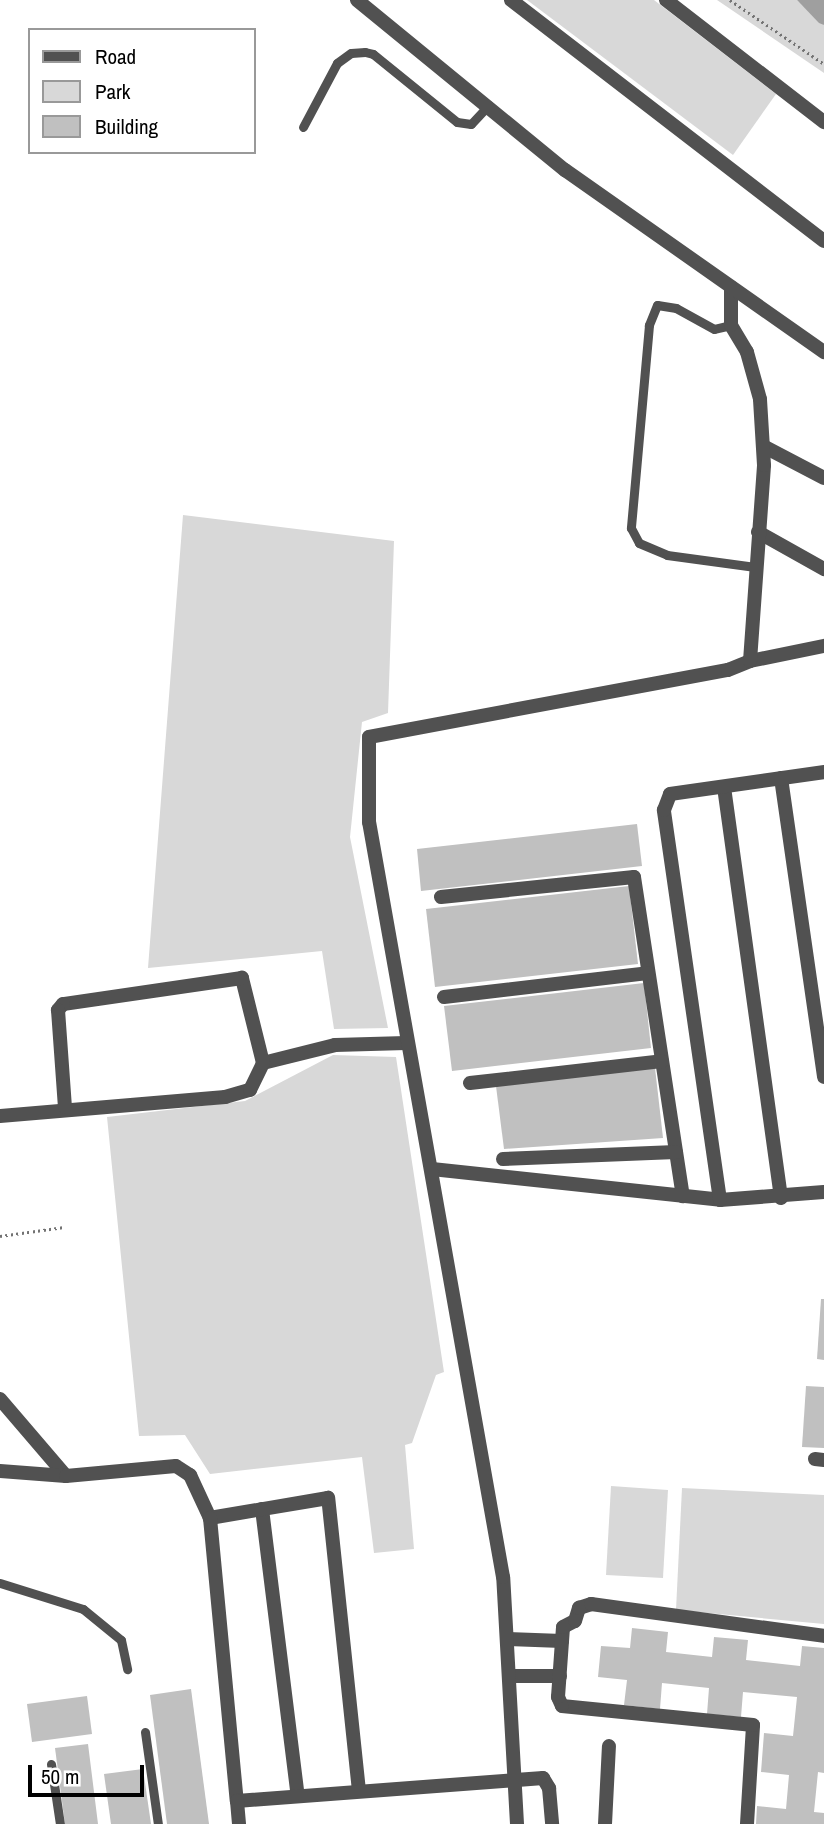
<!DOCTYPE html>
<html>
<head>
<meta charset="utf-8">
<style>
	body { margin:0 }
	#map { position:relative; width:824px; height:1824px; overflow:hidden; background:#fff; font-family:"Archivo Narrow",sans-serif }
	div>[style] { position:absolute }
	.green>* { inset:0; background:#d8d8d8 }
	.water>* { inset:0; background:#9f9f9f }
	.building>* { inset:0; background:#c0c0c0 }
	.path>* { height:2.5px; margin-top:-1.25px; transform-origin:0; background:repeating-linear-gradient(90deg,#737373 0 2px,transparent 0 5.5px) }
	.service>* { height:9px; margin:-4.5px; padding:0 4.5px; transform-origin:4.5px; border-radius:4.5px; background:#515151 }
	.minor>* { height:14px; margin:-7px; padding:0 7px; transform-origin:7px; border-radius:7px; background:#515151 }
	.tertiary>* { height:14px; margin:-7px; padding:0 7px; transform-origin:7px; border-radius:7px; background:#515151 }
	span { translate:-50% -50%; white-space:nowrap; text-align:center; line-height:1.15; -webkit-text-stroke:5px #fff; paint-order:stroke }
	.legend { position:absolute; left:28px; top:28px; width:228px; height:126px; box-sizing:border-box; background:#fff; border:2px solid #999; margin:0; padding:9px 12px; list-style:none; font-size:21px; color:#000 }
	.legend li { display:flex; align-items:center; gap:14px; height:35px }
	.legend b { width:35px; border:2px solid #999 }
	.scale { position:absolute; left:28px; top:1765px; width:116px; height:32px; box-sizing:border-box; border:4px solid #000; border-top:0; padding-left:9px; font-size:21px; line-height:24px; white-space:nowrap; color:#000; -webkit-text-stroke:5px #fff; paint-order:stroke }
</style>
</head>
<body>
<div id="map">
	<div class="green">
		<div style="clip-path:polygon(527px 0,654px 0,776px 94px,733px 155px)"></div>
		<div style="clip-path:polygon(717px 0,797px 0,824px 25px,824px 73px)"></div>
		<div style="clip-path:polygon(183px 515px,394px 541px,388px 713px,362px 722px,350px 837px,388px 1028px,334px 1029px,322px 951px,148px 968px)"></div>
		<div style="clip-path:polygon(333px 1055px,396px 1057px,444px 1372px,436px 1375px,412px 1443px,405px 1445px,414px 1549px,374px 1553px,362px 1457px,210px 1474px,185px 1435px,139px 1436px,107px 1117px,245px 1101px)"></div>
		<div style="clip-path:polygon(611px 1486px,668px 1490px,663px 1578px,606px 1575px)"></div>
		<div style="clip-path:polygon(682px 1488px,824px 1495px,824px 1624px,676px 1610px)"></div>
	</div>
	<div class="water">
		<div style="clip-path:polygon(797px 0,824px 0,824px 25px,819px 23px)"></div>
	</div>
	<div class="building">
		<div style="clip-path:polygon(637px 824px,642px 866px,421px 891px,417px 849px)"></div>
		<div style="clip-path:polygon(629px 886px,638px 964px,435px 987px,426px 909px)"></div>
		<div style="clip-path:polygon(644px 983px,651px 1048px,452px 1071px,444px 1006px)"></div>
		<div style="clip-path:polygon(655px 1068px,663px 1138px,504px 1149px,496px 1086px)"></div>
		<div style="clip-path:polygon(821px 1299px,824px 1299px,824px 1360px,817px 1359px)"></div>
		<div style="clip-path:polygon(806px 1386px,824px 1387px,824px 1448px,802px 1447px)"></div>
		<div style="clip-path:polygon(632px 1628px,668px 1632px,666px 1652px,712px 1657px,714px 1637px,748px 1640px,746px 1660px,800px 1666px,802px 1646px,824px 1648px,824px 1773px,818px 1772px,814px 1812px,824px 1813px,824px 1824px,756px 1824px,757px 1806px,786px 1809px,789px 1775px,761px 1772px,764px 1733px,793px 1736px,797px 1697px,743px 1692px,741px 1717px,707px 1714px,709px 1688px,662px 1683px,660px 1709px,624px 1705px,627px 1680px,598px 1677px,601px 1646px,630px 1648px)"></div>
		<div style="clip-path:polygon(191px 1689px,209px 1824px,167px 1824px,150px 1695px)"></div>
		<div style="clip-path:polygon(87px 1696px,92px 1734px,32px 1742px,27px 1704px)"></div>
		<div style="clip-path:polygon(88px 1744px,98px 1824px,65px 1824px,55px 1748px)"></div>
		<div style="clip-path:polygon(143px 1769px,151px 1824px,111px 1824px,104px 1774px)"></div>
	</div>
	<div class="path">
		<div style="left:730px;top:0;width:114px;rotate:34.2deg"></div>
		<div style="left:0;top:1236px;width:65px;rotate:-8deg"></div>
	</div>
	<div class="service">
		<div style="left:303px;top:127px;width:72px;rotate:-62deg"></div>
		<div style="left:337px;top:63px;width:17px;rotate:-36deg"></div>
		<div style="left:351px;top:53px;width:14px;rotate:-4deg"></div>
		<div style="left:365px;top:52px;width:8px;rotate:14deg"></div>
		<div style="left:373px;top:54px;width:108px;rotate:39deg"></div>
		<div style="left:457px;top:122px;width:14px;rotate:8deg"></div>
		<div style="left:471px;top:124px;width:26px;rotate:-47deg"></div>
		<div style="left:731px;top:325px;width:17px;rotate:167deg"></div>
		<div style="left:714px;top:329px;width:43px;rotate:-151.1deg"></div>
		<div style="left:676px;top:308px;width:19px;rotate:-171deg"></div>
		<div style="left:657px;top:305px;width:22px;rotate:112deg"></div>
		<div style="left:649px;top:325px;width:204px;rotate:95.1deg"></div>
		<div style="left:631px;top:528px;width:17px;rotate:62deg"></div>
		<div style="left:639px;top:543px;width:30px;rotate:23deg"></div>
		<div style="left:667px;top:555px;width:89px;rotate:7.8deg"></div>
		<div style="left:0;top:1583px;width:87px;rotate:17.4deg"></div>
		<div style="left:83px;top:1609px;width:49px;rotate:39.2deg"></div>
		<div style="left:121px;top:1640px;width:30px;rotate:78deg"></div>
		<div style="left:145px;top:1732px;width:93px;rotate:82deg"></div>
		<div style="left:51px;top:1764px;width:61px;rotate:81.5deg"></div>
	</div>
	<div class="minor">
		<div style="left:511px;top:0;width:395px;rotate:37.6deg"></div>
		<div style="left:666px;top:0;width:200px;rotate:37.7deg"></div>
		<div style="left:763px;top:446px;width:69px;rotate:27.7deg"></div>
		<div style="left:758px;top:532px;width:76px;rotate:29.3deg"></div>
		<div style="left:750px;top:661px;width:76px;rotate:-11.5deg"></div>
		<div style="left:781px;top:778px;width:302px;rotate:81.8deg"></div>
		<div style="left:724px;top:787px;width:415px;rotate:82.1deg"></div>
		<div style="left:441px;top:897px;width:194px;rotate:-5.9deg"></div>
		<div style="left:634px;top:877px;width:323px;rotate:81.3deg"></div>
		<div style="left:444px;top:997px;width:205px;rotate:-6.7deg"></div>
		<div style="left:263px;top:1063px;width:74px;rotate:-14deg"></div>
		<div style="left:335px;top:1045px;width:71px;rotate:-1.6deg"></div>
		<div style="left:470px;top:1083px;width:193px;rotate:-6.5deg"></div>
		<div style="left:0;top:1116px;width:226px;rotate:-4.8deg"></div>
		<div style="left:225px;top:1097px;width:26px;rotate:-16deg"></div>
		<div style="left:250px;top:1090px;width:30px;rotate:-64deg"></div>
		<div style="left:263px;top:1063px;width:88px;rotate:-103.9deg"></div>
		<div style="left:242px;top:978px;width:181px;rotate:171.7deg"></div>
		<div style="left:63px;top:1004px;width:8px;rotate:130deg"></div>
		<div style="left:58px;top:1010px;width:97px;rotate:85.9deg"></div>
		<div style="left:503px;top:1159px;width:173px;rotate:-2.3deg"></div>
		<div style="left:432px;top:1169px;width:290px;rotate:6.1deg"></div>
		<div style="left:720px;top:1200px;width:104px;rotate:-4.4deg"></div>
		<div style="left:720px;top:1200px;width:394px;rotate:-98.2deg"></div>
		<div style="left:664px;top:810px;width:17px;rotate:-69deg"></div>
		<div style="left:670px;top:794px;width:156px;rotate:-8.1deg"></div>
		<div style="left:0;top:1399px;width:101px;rotate:49.4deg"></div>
		<div style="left:815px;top:1459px;width:9px;rotate:6deg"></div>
		<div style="left:0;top:1471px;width:66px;rotate:4.3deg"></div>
		<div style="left:66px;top:1476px;width:110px;rotate:-5.2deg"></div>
		<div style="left:176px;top:1466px;width:17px;rotate:33deg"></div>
		<div style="left:190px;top:1475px;width:47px;rotate:65.1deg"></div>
		<div style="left:262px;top:1509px;width:289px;rotate:82.9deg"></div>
		<div style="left:507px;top:1639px;width:55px;rotate:2.1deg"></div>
		<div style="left:509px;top:1676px;width:51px"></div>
		<div style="left:359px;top:1791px;width:295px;rotate:-96deg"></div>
		<div style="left:328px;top:1498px;width:120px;rotate:170.4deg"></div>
		<div style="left:210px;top:1518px;width:284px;rotate:84.6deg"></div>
		<div style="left:237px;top:1801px;width:307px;rotate:-4.3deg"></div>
		<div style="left:543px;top:1778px;width:12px;rotate:59deg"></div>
		<div style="left:549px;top:1788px;width:36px;rotate:85deg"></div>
		<div style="left:237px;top:1801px;width:23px;rotate:85deg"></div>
		<div style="left:517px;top:1824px;width:247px;rotate:-93.2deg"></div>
		<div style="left:503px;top:1577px;width:767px;rotate:-100.06deg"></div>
		<div style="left:369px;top:822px;width:85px;rotate:-90deg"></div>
		<div style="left:369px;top:737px;width:365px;rotate:-10.6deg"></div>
		<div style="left:728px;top:670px;width:24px;rotate:-22deg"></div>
		<div style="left:750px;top:661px;width:196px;rotate:-85.9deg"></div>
		<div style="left:764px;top:465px;width:66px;rotate:-93.5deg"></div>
		<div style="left:760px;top:399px;width:49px;rotate:-105.5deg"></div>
		<div style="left:747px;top:352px;width:31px;rotate:-121deg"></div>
		<div style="left:731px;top:325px;width:38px;rotate:-90deg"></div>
		<div style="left:605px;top:1824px;width:78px;rotate:-87.1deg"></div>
		<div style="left:747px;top:1824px;width:99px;rotate:-86.5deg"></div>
		<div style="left:753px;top:1725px;width:192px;rotate:-174.3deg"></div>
		<div style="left:562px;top:1706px;width:10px;rotate:-114deg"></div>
		<div style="left:558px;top:1697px;width:70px;rotate:-85.9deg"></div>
		<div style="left:563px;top:1627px;width:13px;rotate:-27deg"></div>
		<div style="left:575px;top:1621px;width:14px;rotate:-73deg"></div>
		<div style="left:579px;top:1608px;width:13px;rotate:-18deg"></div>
		<div style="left:591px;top:1604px;width:235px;rotate:7.8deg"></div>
	</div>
	<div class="tertiary">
		<div style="left:357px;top:0;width:269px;rotate:39.3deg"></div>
		<div style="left:565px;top:170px;width:317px;rotate:35.1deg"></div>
	</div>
	<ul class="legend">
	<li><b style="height:9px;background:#515151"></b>Road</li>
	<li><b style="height:19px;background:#d8d8d8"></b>Park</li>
	<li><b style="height:19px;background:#c0c0c0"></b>Building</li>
	</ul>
	<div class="scale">50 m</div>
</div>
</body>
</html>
